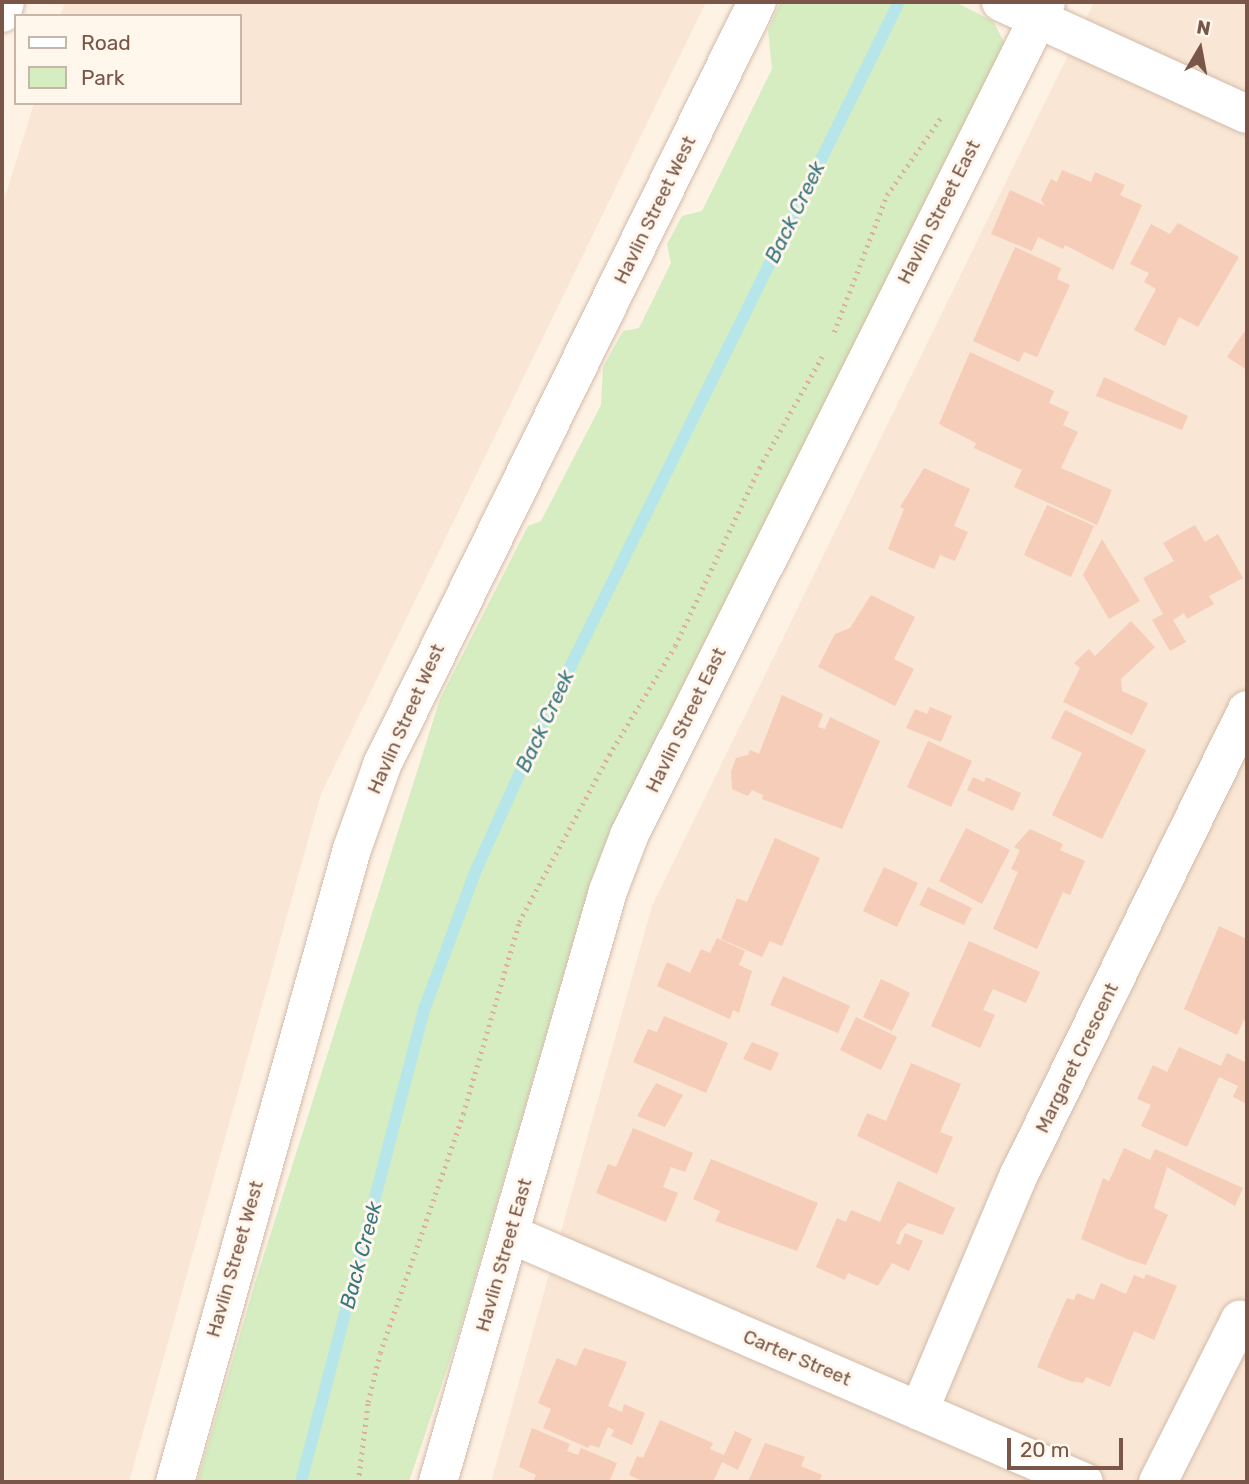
<!DOCTYPE html>
<html>
<head>
<meta charset="utf-8">
<style>
	body { margin:0 }
	#map { position:relative; width:1249px; height:1484px; overflow:hidden; background:#fef2e4; font-family:Rubik,sans-serif }
	div>[style] { position:absolute }
	.residential>* { inset:0; background:#f9e6d4 }
	.green>* { inset:0; background:#d5edc0 }
	.stream>* { height:12px; margin:-6px; padding:0 6px; transform-origin:6px; border-radius:6px; background:#b6e6ea }
	.building>* { inset:0; background:#f6cdb9 }
	.path>* { height:4.5px; margin-top:-2.25px; transform-origin:0; background:repeating-linear-gradient(90deg,#dcb09b 0 2px,transparent 0 7px) }
	.roads { filter:drop-shadow(0 0 2px #d3bbab) drop-shadow(0 0 2px #d3bbab) }
	.minor>* { height:38px; margin:-19px; padding:0 19px; transform-origin:19px; border-radius:19px; background:#fff }
	span { translate:-50% -50%; white-space:nowrap; text-align:center; line-height:1.15; -webkit-text-stroke:6px #fff6ec; paint-order:stroke }
	.street-label { font-size:19px; color:#795647 }
	.water-label { font-size:21px; color:#397880; font-style:italic }
	.frame { position:absolute; inset:0; border:4px solid #795647; pointer-events:none }
	.legend { position:absolute; left:14px; top:14px; width:228px; height:91px; box-sizing:border-box; background:#fff6ec; border:2px solid #c9b6aa; margin:0; padding:9px 12px; list-style:none; font-size:21px; color:#795647 }
	.legend li { display:flex; align-items:center; gap:14px; height:35px }
	.legend b { width:35px; border:2px solid #c9b6aa }
	.north { position:absolute; left:1165px; top:14px; width:70px; height:70px; -webkit-text-stroke:5px #fff6ec; paint-order:stroke; rotate:10deg; font-size:19px; font-weight:700; line-height:28px; text-align:center; color:#795647 }
	.north::after { content:''; display:block; margin:auto; width:24px; height:32px; background:#795647; clip-path:polygon(50% 0,100% 100%,50% 72%,0 100%) }
	.scale { position:absolute; left:1007px; top:1438px; width:116px; height:32px; box-sizing:border-box; border:4px solid #795647; border-top:0; padding-left:9px; font-size:21px; line-height:24px; white-space:nowrap; color:#795647; -webkit-text-stroke:5px #fff6ec; paint-order:stroke }
</style>
</head>
<body>
<div id="map">
	<div class="residential">
		<div style="clip-path:polygon(65px 2px,706px 2px,321px 794px,129px 1482px,2px 1482px,2px 207px,34px 103px,240px 103px,240px 16px,60px 16px)"></div>
		<div style="clip-path:polygon(1094px 2px,1247px 2px,1247px 1482px,491px 1482px,652px 906px)"></div>
	</div>
	<div class="green">
		<div style="clip-path:polygon(955px 2px,993px 21px,1004px 42px,1003px 52px,590px 885px,459px 1333px,409px 1482px,197px 1482px,255px 1283px,440px 699px,528px 526px,541px 521px,601px 405px,603px 367px,623px 331px,639px 328px,671px 263px,667px 244px,682px 216px,702px 211px,772px 69px,768px 30px,780px 3px)"></div>
	</div>
	<div class="stream">
		<div style="left:301px;top:1482px;width:491px;rotate:-75.4deg"></div>
		<div style="left:425px;top:1007px;width:146px;rotate:-69.6deg"></div>
		<div style="left:476px;top:870px;width:160px;rotate:-65.7deg"></div>
		<div style="left:542px;top:724px;width:805px;rotate:-63.69deg"></div>
	</div>
	<div class="building">
		<div style="clip-path:polygon(1062px 170px,1091px 182px,1095px 172px,1125px 185px,1120px 195px,1142px 205px,1113px 270px,1065px 245px,1063px 249px,1038px 237px,1032px 251px,991px 234px,1010px 190px,1045px 206px,1041px 200px,1051px 179px,1057px 182px)"></div>
		<div style="clip-path:polygon(1178px 223px,1239px 257px,1198px 327px,1179px 317px,1165px 346px,1134px 330px,1156px 289px,1144px 282px,1149px 273px,1130px 264px,1151px 224px,1170px 234px)"></div>
		<div style="clip-path:polygon(1015px 247px,1061px 268px,1057px 279px,1070px 285px,1037px 357px,1024px 352px,1019px 362px,973px 341px)"></div>
		<div style="clip-path:polygon(1244px 332px,1247px 334px,1247px 370px,1227px 357px)"></div>
		<div style="clip-path:polygon(970px 352px,1054px 391px,1049px 403px,1069px 412px,1063px 425px,1078px 432px,1061px 468px,1112px 490px,1097px 525px,1014px 487px,1022px 470px,974px 448px,976px 443px,939px 424px)"></div>
		<div style="clip-path:polygon(1104px 377px,1188px 416px,1182px 430px,1096px 396px)"></div>
		<div style="clip-path:polygon(924px 468px,970px 489px,954px 526px,968px 532px,955px 561px,940px 555px,934px 569px,888px 549px,904px 509px,900px 507px)"></div>
		<div style="clip-path:polygon(1047px 505px,1094px 526px,1071px 577px,1024px 555px)"></div>
		<div style="clip-path:polygon(1195px 525px,1205px 542px,1218px 534px,1243px 578px,1209px 596px,1214px 604px,1187px 619px,1184px 613px,1173px 620px,1186px 642px,1170px 651px,1152px 620px,1163px 614px,1143px 578px,1174px 561px,1163px 543px)"></div>
		<div style="clip-path:polygon(1102px 539px,1140px 601px,1109px 619px,1083px 575px)"></div>
		<div style="clip-path:polygon(871px 595px,915px 617px,894px 659px,914px 669px,895px 706px,818px 667px,835px 634px,850px 628px)"></div>
		<div style="clip-path:polygon(1131px 621px,1155px 647px,1121px 679px,1122px 691px,1148px 703px,1132px 735px,1063px 702px,1080px 668px,1074px 663px,1089px 649px,1095px 656px)"></div>
		<div style="clip-path:polygon(782px 695px,823px 714px,818px 727px,825px 729px,830px 717px,880px 741px,842px 829px,762px 799px,763px 795px,752px 790px,748px 796px,732px 789px,731px 772px,736px 758px,748px 755px,750px 750px,759px 754px)"></div>
		<div style="clip-path:polygon(930px 707px,952px 716px,941px 742px,906px 728px,915px 709px,927px 714px)"></div>
		<div style="clip-path:polygon(1065px 710px,1146px 750px,1102px 839px,1052px 815px,1082px 753px,1051px 738px)"></div>
		<div style="clip-path:polygon(928px 741px,972px 761px,951px 807px,907px 787px)"></div>
		<div style="clip-path:polygon(973px 777px,984px 782px,986px 777px,1021px 793px,1013px 811px,967px 790px)"></div>
		<div style="clip-path:polygon(966px 828px,1010px 850px,982px 904px,939px 881px)"></div>
		<div style="clip-path:polygon(1030px 829px,1063px 844px,1060px 850px,1085px 861px,1070px 895px,1063px 892px,1037px 949px,993px 929px,1018px 872px,1011px 869px,1020px 850px,1014px 847px)"></div>
		<div style="clip-path:polygon(775px 838px,820px 858px,782px 946px,770px 941px,762px 957px,721px 939px,737px 898px,747px 902px)"></div>
		<div style="clip-path:polygon(884px 867px,918px 883px,897px 927px,863px 911px)"></div>
		<div style="clip-path:polygon(928px 887px,972px 908px,964px 925px,919px 905px)"></div>
		<div style="clip-path:polygon(1219px 926px,1247px 939px,1247px 1022px,1244px 1020px,1237px 1035px,1184px 1009px)"></div>
		<div style="clip-path:polygon(717px 938px,745px 951px,739px 965px,752px 971px,739px 1013px,733px 1010px,730px 1019px,657px 986px,667px 962px,690px 973px,701px 949px,710px 953px)"></div>
		<div style="clip-path:polygon(969px 941px,1040px 972px,1026px 1003px,993px 989px,983px 1010px,995px 1015px,980px 1048px,931px 1026px)"></div>
		<div style="clip-path:polygon(783px 976px,850px 1006px,838px 1033px,770px 1005px)"></div>
		<div style="clip-path:polygon(881px 979px,910px 993px,892px 1031px,863px 1017px)"></div>
		<div style="clip-path:polygon(664px 1016px,728px 1043px,706px 1093px,633px 1062px,648px 1029px,657px 1032px)"></div>
		<div style="clip-path:polygon(856px 1017px,897px 1037px,881px 1070px,840px 1050px)"></div>
		<div style="clip-path:polygon(752px 1042px,779px 1053px,771px 1071px,743px 1059px)"></div>
		<div style="clip-path:polygon(1179px 1047px,1221px 1066px,1227px 1053px,1247px 1063px,1247px 1104px,1233px 1097px,1238px 1086px,1219px 1077px,1187px 1147px,1141px 1126px,1151px 1105px,1137px 1099px,1153px 1065px,1167px 1072px)"></div>
		<div style="clip-path:polygon(911px 1063px,961px 1084px,940px 1132px,953px 1137px,937px 1174px,857px 1136px,867px 1113px,886px 1121px)"></div>
		<div style="clip-path:polygon(656px 1083px,683px 1095px,665px 1127px,637px 1116px)"></div>
		<div style="clip-path:polygon(633px 1128px,693px 1153px,685px 1172px,671px 1167px,663px 1187px,678px 1193px,666px 1222px,596px 1193px,608px 1164px,616px 1167px)"></div>
		<div style="clip-path:polygon(1124px 1148px,1150px 1160px,1155px 1149px,1243px 1188px,1235px 1206px,1167px 1167px,1154px 1208px,1168px 1215px,1146px 1265px,1127px 1259px,1081px 1239px,1103px 1178px,1109px 1181px)"></div>
		<div style="clip-path:polygon(711px 1159px,818px 1203px,797px 1251px,715px 1221px,720px 1211px,693px 1199px)"></div>
		<div style="clip-path:polygon(898px 1181px,955px 1208px,943px 1235px,908px 1223px,901px 1231px,896px 1243px,900px 1245px,905px 1233px,923px 1241px,909px 1271px,892px 1263px,878px 1286px,848px 1273px,845px 1280px,816px 1267px,837px 1218px,846px 1222px,851px 1210px,880px 1222px)"></div>
		<div style="clip-path:polygon(1146px 1274px,1177px 1286px,1154px 1340px,1134px 1331px,1110px 1387px,1086px 1377px,1083px 1383px,1070px 1381px,1037px 1367px,1067px 1298px,1074px 1300px,1077px 1293px,1094px 1300px,1101px 1283px,1126px 1294px,1134px 1275px,1144px 1279px)"></div>
		<div style="clip-path:polygon(584px 1348px,627px 1362px,608px 1406px,622px 1412px,624px 1404px,645px 1413px,632px 1445px,611px 1436px,614px 1430px,608px 1427px,599px 1448px,590px 1445px,588px 1448px,543px 1428px,551px 1409px,538px 1403px,557px 1358px,576px 1366px)"></div>
		<div style="clip-path:polygon(660px 1420px,713px 1443px,710px 1449px,724px 1455px,735px 1431px,752px 1439px,738px 1470px,722px 1462px,713px 1482px,644px 1482px,629px 1475px,637px 1456px,643px 1458px)"></div>
		<div style="clip-path:polygon(532px 1428px,570px 1444px,567px 1451px,578px 1455px,581px 1448px,617px 1463px,609px 1482px,533px 1482px,536px 1475px,519px 1467px)"></div>
		<div style="clip-path:polygon(765px 1443px,805px 1457px,801px 1466px,822px 1475px,819px 1482px,748px 1482px)"></div>
	</div>
	<div class="path">
		<div style="left:834px;top:332px;width:147px;rotate:-68.9deg"></div>
		<div style="left:887px;top:195px;width:96px;rotate:-55.2deg"></div>
		<div style="left:358px;top:1482px;width:81px;rotate:-82.9deg"></div>
		<div style="left:368px;top:1402px;width:50px;rotate:-76.2deg"></div>
		<div style="left:380px;top:1353px;width:253px;rotate:-70.8deg"></div>
		<div style="left:463px;top:1114px;width:200px;rotate:-73.7deg"></div>
		<div style="left:519px;top:922px;width:190px;rotate:-61.7deg"></div>
		<div style="left:609px;top:755px;width:127px;rotate:-58.8deg"></div>
		<div style="left:675px;top:646px;width:197px;rotate:-64.7deg"></div>
		<div style="left:759px;top:468px;width:132px;rotate:-60.5deg"></div>
	</div>
	<div class="roads">
		<div class="minor">
			<div style="left:1001px;top:2px;width:270px;rotate:24.5deg"></div>
			<div style="left:2px;top:13px;width:11px;rotate:-75deg"></div>
			<div style="left:510px;top:1234px;width:625px;rotate:23.37deg"></div>
			<div style="left:919px;top:1411px;width:254px;rotate:-67.1deg"></div>
			<div style="left:1018px;top:1177px;width:520px;rotate:-63.88deg"></div>
			<div style="left:175px;top:1482px;width:657px;rotate:-74.38deg"></div>
			<div style="left:352px;top:849px;width:89px;rotate:-70.3deg"></div>
			<div style="left:382px;top:765px;width:850px;rotate:-63.83deg"></div>
			<div style="left:438px;top:1482px;width:615px;rotate:-73.95deg"></div>
			<div style="left:608px;top:891px;width:59px;rotate:-69.1deg"></div>
			<div style="left:629px;top:836px;width:932px;rotate:-63.43deg"></div>
			<div style="left:1158px;top:1482px;width:182px;rotate:-63.2deg"></div>
		</div>
	</div>
	<div class="street-label">
		<span style="left:655px;top:210px;rotate:-64deg">Havlin Street West</span>
		<span style="left:939px;top:212px;rotate:-63deg">Havlin Street East</span>
		<span style="left:406px;top:719px;rotate:-66deg">Havlin Street West</span>
		<span style="left:686px;top:720px;rotate:-64deg">Havlin Street East</span>
		<span style="left:1077px;top:1058px;rotate:-64deg">Margaret Crescent</span>
		<span style="left:504px;top:1255px;rotate:-74deg">Havlin Street East</span>
		<span style="left:235px;top:1259px;rotate:-74deg">Havlin Street West</span>
		<span style="left:797px;top:1358px;rotate:23deg">Carter Street</span>
	</div>
	<div class="water-label">
		<span style="left:795px;top:212px;rotate:-64deg">Back Creek</span>
		<span style="left:545px;top:721px;rotate:-65deg">Back Creek</span>
		<span style="left:361px;top:1255px;rotate:-75deg">Back Creek</span>
	</div>
	<div class="frame"></div>
	<ul class="legend">
	<li><b style="height:9px;background:#fff"></b>Road</li>
	<li><b style="height:19px;background:#d5edc0"></b>Park</li>
	</ul>
	<div class="north">N</div>
	<div class="scale">20 m</div>
</div>
</body>
</html>
